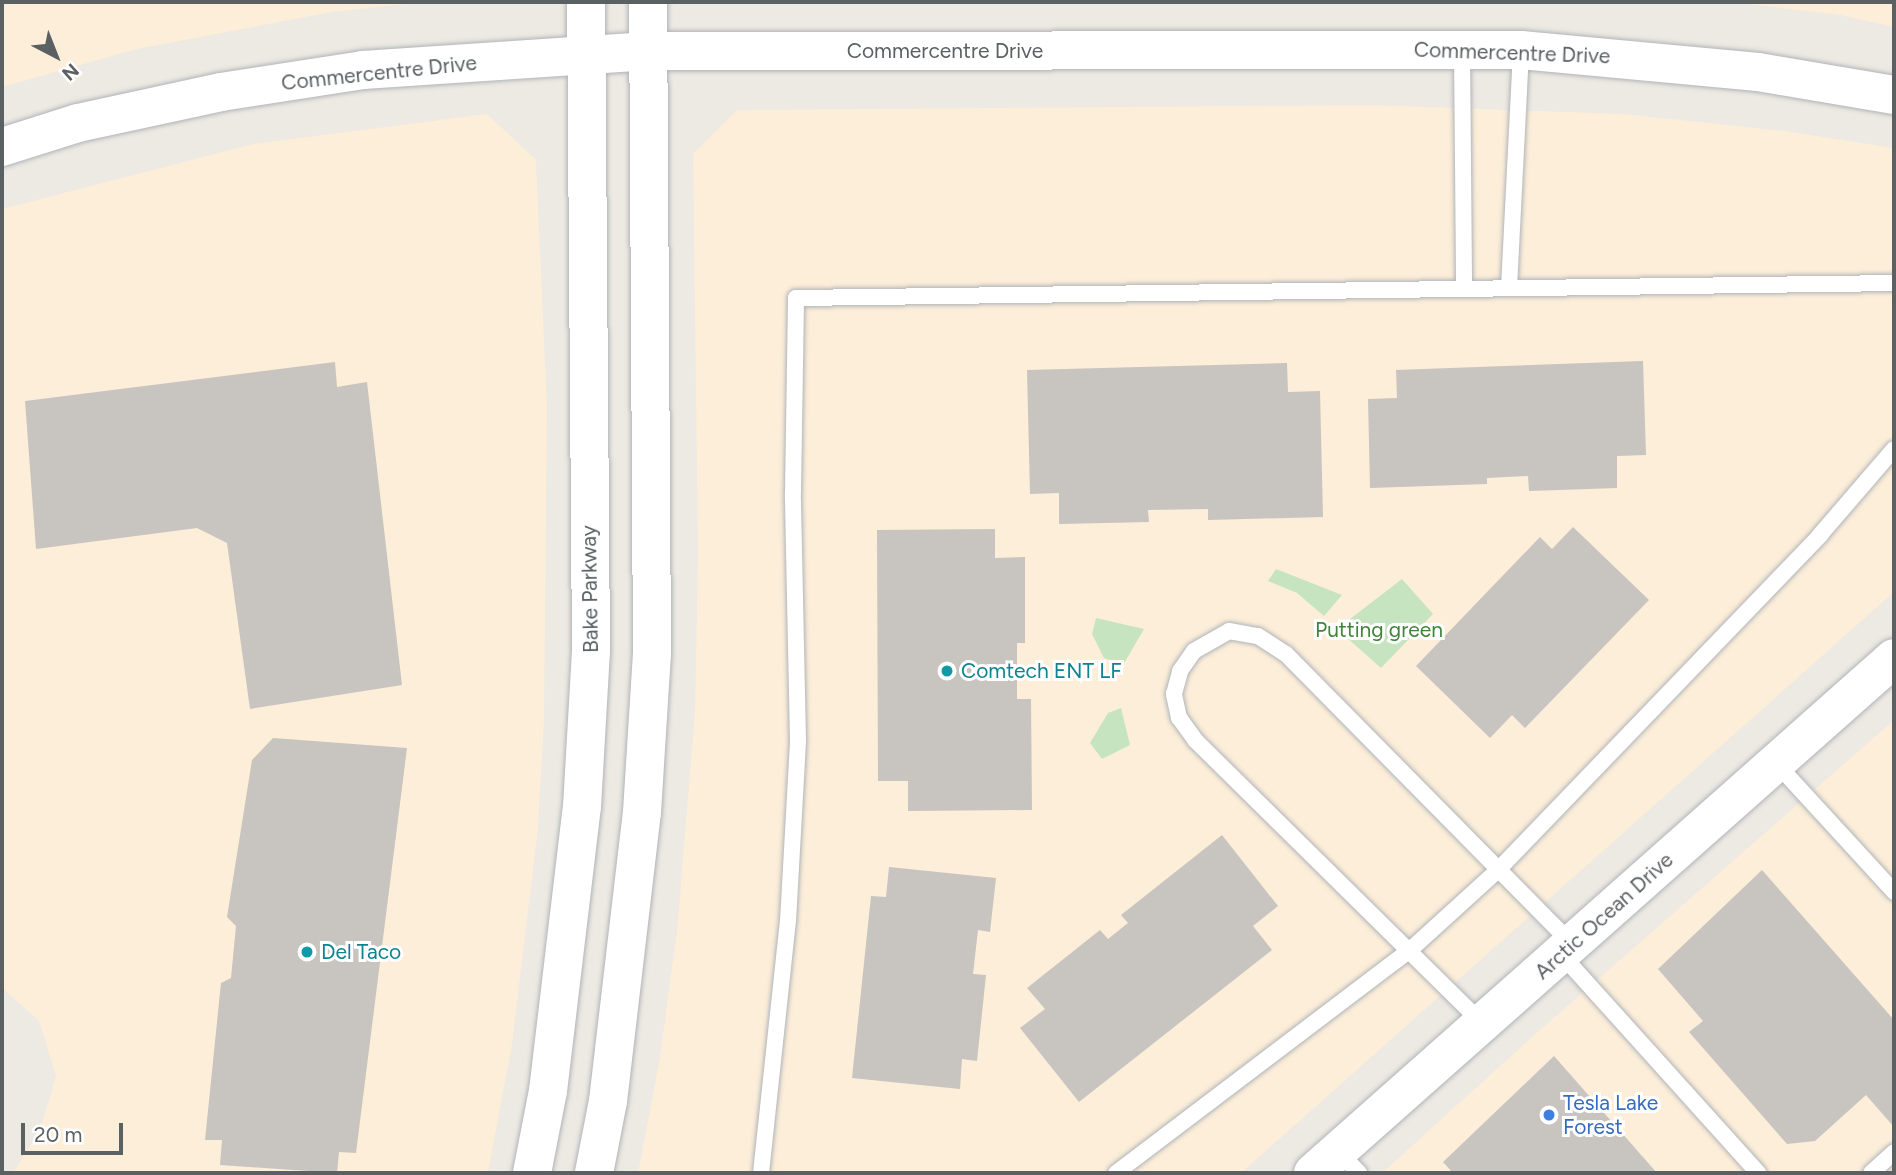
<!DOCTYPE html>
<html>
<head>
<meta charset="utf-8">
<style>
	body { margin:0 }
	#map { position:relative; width:1896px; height:1175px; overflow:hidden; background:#ede9e3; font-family:Figtree,sans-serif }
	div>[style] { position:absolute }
	.commercial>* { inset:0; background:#fceed9 }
	.green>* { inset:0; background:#c6e4c0 }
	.building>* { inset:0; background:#c8c4bf }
	.roads { filter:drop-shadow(0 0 2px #b0b4b8) drop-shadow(0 0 2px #b0b4b8) }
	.service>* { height:16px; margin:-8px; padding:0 8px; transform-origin:8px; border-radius:8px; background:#fff }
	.tertiary>* { height:38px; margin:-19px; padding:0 19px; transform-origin:19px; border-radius:19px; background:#fff }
	.secondary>* { height:38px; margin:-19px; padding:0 19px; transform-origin:19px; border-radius:19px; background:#fff }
	.dots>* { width:19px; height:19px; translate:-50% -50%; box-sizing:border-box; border:4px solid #fff; border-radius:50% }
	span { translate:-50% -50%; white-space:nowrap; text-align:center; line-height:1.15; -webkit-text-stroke:6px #fff; paint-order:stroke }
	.street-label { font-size:21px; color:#5b6063 }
	.park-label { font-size:21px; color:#418439 }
	.culture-label { font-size:21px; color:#0d838f }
	.left { translate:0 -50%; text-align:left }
	.shop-label { font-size:21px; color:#366cbe }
	.frame { position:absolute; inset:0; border:4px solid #5b6063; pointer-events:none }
	.north { position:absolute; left:21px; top:21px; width:70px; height:70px; -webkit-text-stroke:5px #fff; paint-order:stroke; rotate:138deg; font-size:19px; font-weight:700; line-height:28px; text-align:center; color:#5b6063 }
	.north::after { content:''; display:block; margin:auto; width:24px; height:32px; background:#5b6063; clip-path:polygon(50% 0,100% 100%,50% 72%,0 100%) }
	.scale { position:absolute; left:21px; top:1123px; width:102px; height:32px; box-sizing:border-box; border:4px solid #5b6063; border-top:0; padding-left:9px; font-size:21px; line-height:24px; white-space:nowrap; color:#5b6063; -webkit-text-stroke:5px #fff; paint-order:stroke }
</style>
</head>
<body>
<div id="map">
	<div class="commercial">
		<div style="clip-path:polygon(2px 2px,423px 2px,332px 12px,137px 49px,2px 87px)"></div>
		<div style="clip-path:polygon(1731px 2px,1894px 2px,1894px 27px,1840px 15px)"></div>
		<div style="clip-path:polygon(1372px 105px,1624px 114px,1785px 131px,1894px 148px,1894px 592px,1241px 1173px,638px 1173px,659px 1063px,677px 931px,695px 712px,698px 553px,693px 154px,737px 110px)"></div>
		<div style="clip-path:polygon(487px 114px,536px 160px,547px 406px,544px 720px,538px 829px,512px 1044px,488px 1173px,13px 1173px,40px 1130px,56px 1076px,39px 1021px,2px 988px,2px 209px,253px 144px)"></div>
		<div style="clip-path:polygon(1894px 720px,1894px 1173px,1382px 1173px,1541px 1029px)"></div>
	</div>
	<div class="green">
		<div style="clip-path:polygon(1276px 569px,1342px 595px,1324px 616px,1297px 593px,1268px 581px)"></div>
		<div style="clip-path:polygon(1402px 579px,1433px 614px,1381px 668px,1337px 629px)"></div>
		<div style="clip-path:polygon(1096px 618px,1144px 629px,1123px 665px,1104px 658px,1092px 634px)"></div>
		<div style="clip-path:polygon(1121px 708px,1130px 745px,1102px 759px,1090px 743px,1108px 713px)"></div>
	</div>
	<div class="building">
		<div style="clip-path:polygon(1643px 361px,1646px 455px,1617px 456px,1617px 488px,1529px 491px,1528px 476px,1487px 478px,1487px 484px,1370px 488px,1368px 399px,1397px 398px,1396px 370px)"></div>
		<div style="clip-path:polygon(335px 362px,337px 387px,367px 382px,402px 685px,250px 709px,227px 543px,197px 528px,36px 549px,25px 401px)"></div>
		<div style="clip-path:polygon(1287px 363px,1288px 392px,1320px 391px,1323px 517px,1208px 520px,1208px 509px,1148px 510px,1149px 522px,1059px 524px,1059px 493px,1030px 494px,1027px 370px)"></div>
		<div style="clip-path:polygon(1573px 527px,1649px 600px,1525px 728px,1512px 715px,1490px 738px,1416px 666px,1540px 537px,1552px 549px)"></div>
		<div style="clip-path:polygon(995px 529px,995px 558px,1025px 557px,1025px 643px,1017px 643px,1017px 699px,1031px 699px,1032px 810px,908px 811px,908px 781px,878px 781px,877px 530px)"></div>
		<div style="clip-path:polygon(273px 738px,407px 748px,356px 1153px,339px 1152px,337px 1173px,220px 1165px,222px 1140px,205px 1140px,221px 983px,231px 978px,236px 926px,227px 917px,252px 760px)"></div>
		<div style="clip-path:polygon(1222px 835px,1278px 906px,1253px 926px,1272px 950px,1079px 1102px,1020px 1028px,1045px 1009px,1027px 988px,1100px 930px,1108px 939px,1128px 923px,1121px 915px)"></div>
		<div style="clip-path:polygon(889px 867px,996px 878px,990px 932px,978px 930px,973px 974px,986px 975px,977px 1061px,962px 1059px,960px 1089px,852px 1078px,871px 896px,886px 897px)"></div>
		<div style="clip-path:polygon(1762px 870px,1894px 1020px,1894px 1127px,1866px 1095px,1815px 1141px,1787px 1144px,1689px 1032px,1703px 1021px,1658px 969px)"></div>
		<div style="clip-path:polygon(1554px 1056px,1657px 1173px,1453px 1173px,1443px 1162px)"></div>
	</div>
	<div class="roads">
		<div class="service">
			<div style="left:1462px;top:49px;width:240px;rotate:89.5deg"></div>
			<div style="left:1509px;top:288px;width:238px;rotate:-87.1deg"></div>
			<div style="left:1776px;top:763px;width:175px;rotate:47.5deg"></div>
			<div style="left:1561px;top:954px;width:295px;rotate:48deg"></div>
			<div style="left:1482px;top:1023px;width:402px;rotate:-135.4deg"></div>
			<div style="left:1196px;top:741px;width:29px;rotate:-126deg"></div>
			<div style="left:1179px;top:718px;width:25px;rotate:-102deg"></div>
			<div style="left:1174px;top:694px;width:24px;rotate:-75deg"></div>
			<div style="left:1180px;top:671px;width:24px;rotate:-55deg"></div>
			<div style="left:1194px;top:651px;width:40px;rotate:-29.7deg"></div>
			<div style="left:1229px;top:631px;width:29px;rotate:10deg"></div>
			<div style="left:1258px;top:636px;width:33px;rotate:33deg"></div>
			<div style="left:1286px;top:654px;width:407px;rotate:45.4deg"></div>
			<div style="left:1338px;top:1151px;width:30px;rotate:46deg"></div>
			<div style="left:761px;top:1173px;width:253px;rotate:-83.9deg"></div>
			<div style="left:788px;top:921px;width:180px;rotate:-86.8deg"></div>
			<div style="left:798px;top:741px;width:249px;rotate:-91.2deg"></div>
			<div style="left:793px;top:492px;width:194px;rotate:-89.1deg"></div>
			<div style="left:796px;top:298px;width:1098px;rotate:-0.78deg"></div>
			<div style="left:1116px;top:1173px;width:368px;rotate:-37.2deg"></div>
			<div style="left:1409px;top:951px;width:120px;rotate:-42.3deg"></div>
			<div style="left:1498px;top:870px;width:465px;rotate:-46.1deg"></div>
			<div style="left:1820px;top:535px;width:113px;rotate:-49.3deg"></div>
			<div style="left:1871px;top:1173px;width:31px;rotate:-42deg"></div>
		</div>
		<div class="tertiary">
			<div style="left:2px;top:147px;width:80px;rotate:-17.5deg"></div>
			<div style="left:78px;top:123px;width:146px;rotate:-12.2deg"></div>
			<div style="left:221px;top:92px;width:144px;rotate:-8.8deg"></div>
			<div style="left:363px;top:70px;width:287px;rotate:-3.8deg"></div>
			<div style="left:649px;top:51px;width:872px;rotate:-0.07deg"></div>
			<div style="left:1521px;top:50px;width:238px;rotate:5.3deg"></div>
			<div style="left:1758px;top:72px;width:138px;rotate:9.6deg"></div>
			<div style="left:1313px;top:1173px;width:776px;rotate:-41.55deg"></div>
		</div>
		<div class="secondary">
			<div style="left:532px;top:1173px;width:84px;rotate:-79deg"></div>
			<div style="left:548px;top:1091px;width:286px;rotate:-83.2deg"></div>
			<div style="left:582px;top:807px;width:155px;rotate:-86.7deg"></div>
			<div style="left:591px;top:652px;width:650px;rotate:-90.44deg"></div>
			<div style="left:594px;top:1173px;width:73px;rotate:-79deg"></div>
			<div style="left:608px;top:1101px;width:291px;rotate:-83.3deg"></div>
			<div style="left:642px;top:812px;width:158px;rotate:-86.4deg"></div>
			<div style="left:652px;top:654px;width:652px;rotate:-90.35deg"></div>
		</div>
	</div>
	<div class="dots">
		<div style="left:947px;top:671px;background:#0f9aa8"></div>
		<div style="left:307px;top:952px;background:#0f9aa8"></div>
		<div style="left:1549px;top:1115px;background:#3f7fe0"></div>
	</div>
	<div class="street-label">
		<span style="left:945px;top:51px">Commercentre Drive</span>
		<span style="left:1512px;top:53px;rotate:2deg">Commercentre Drive</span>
		<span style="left:379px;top:73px;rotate:-6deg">Commercentre Drive</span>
		<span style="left:590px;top:589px;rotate:-91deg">Bake Parkway</span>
		<span style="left:1604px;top:916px;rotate:-42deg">Arctic Ocean Drive</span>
	</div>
	<div class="park-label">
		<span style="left:1379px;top:630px">Putting green</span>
	</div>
	<div class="culture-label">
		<span class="left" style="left:961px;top:671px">Comtech ENT LF</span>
		<span class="left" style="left:321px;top:952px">Del Taco</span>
	</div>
	<div class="shop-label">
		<span class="left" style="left:1563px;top:1115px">Tesla Lake<br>Forest</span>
	</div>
	<div class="frame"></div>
	<div class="north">N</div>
	<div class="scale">20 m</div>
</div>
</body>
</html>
